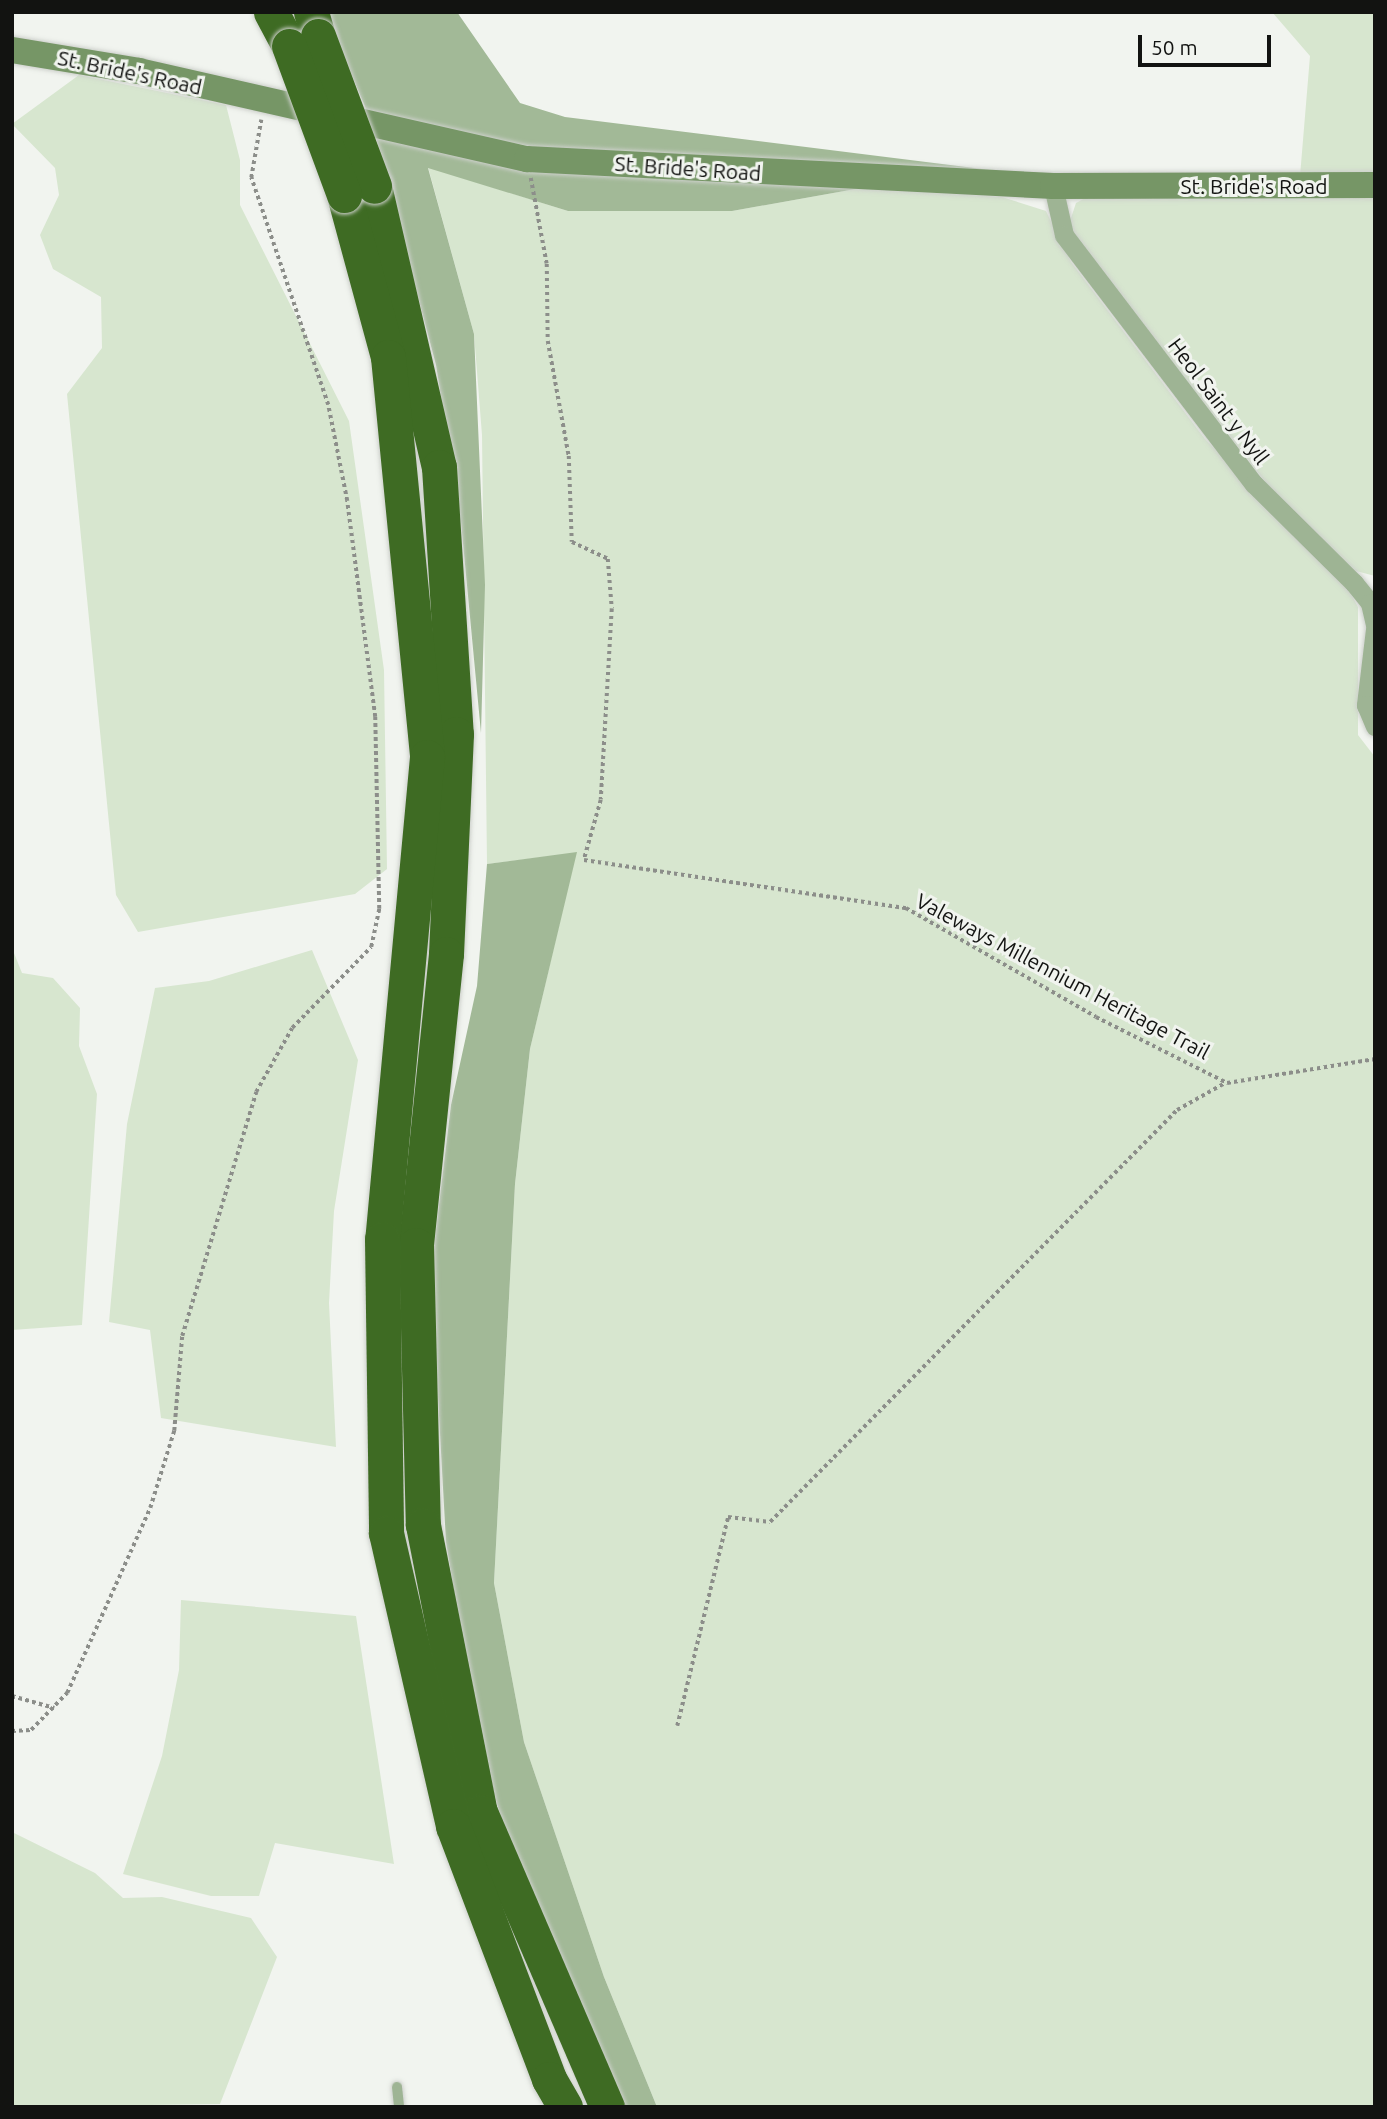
<!DOCTYPE html>
<html>
<head>
<meta charset="utf-8">
<style>
	body { margin:0 }
	#map { position:relative; width:1387px; height:2119px; overflow:hidden; background:#f1f4ef; font-family:Ubuntu,sans-serif }
	div>[style] { position:absolute }
	.green>* { inset:0; background:#d7e6cf }
	.forest>* { inset:0; background:#a2b997 }
	.path>* { height:3.5px; margin-top:-1.75px; transform-origin:0; background:repeating-linear-gradient(90deg,#8c8e8a 0 3.5px,transparent 0 7px) }
	.roads { filter:drop-shadow(0 0 2px #cdd0cb) drop-shadow(0 0 2px #cdd0cb) }
	.lane>* { height:10px; margin:-5px; padding:0 5px; transform-origin:5px; border-radius:5px; background:#9eb494 }
	.street>* { height:19px; margin:-9.5px; padding:0 9.5px; transform-origin:9.5px; border-radius:9.5px; background:#9eb494 }
	.secondary>* { height:26px; margin:-13px; padding:0 13px; transform-origin:13px; border-radius:13px; background:#769666 }
	.highway>* { height:35px; margin:-17.5px; padding:0 17.5px; transform-origin:17.5px; border-radius:17.5px; background:#3e6b23 }
	.bridges { filter:drop-shadow(0 0 2px #cdd0cb) drop-shadow(0 0 2px #cdd0cb) }
	.highway-bridge>* { height:35px; margin:-17.5px; padding:0 17.5px; transform-origin:17.5px; border-radius:17.5px; background:#3e6b23 }
	span { translate:-50% -50%; white-space:nowrap; text-align:center; line-height:1.15; -webkit-text-stroke:6px #f1f4ef; paint-order:stroke }
	.street-label { font-size:21px; color:#121311 }
	.frame { position:absolute; inset:0; border:14px solid #121311; pointer-events:none }
	.scale { position:absolute; left:1138px; top:35px; width:133px; height:32px; box-sizing:border-box; border:4px solid #121311; border-top:0; padding-left:9px; font-size:21px; line-height:24px; white-space:nowrap; color:#121311; -webkit-text-stroke:5px #f1f4ef; paint-order:stroke }
</style>
</head>
<body>
<div id="map">
	<div class="green">
		<div style="clip-path:polygon(1272px 12px,1375px 12px,1375px 175px,1300px 176px,1310px 56px)"></div>
		<div style="clip-path:polygon(79px 75px,226px 105px,240px 160px,240px 205px,349px 421px,384px 670px,387px 869px,355px 894px,138px 932px,116px 895px,67px 394px,102px 348px,101px 297px,53px 269px,40px 235px,59px 195px,55px 168px,12px 124px)"></div>
		<div style="clip-path:polygon(428px 167px,568px 211px,732px 211px,861px 188px,1002px 197px,1046px 211px,1071px 262px,1205px 439px,1343px 579px,1358px 607px,1358px 735px,1375px 757px,1375px 2107px,657px 2107px,604px 1977px,524px 1742px,494px 1583px,515px 1184px,530px 1049px,576px 853px,487px 864px,482px 435px,474px 334px)"></div>
		<div style="clip-path:polygon(1375px 190px,1375px 576px,1356px 571px,1291px 515px,1068px 227px,1076px 203px,1089px 196px)"></div>
		<div style="clip-path:polygon(12px 948px,22px 973px,53px 978px,80px 1008px,79px 1046px,97px 1094px,82px 1325px,12px 1330px)"></div>
		<div style="clip-path:polygon(312px 950px,358px 1060px,334px 1211px,329px 1303px,336px 1447px,161px 1418px,150px 1330px,109px 1322px,127px 1124px,155px 988px,209px 981px)"></div>
		<div style="clip-path:polygon(181px 1600px,356px 1616px,394px 1864px,275px 1843px,259px 1896px,211px 1896px,123px 1874px,162px 1756px,179px 1670px)"></div>
		<div style="clip-path:polygon(12px 1832px,95px 1873px,123px 1898px,162px 1897px,251px 1918px,277px 1957px,220px 2104px,12px 2107px)"></div>
	</div>
	<div class="forest">
		<div style="clip-path:polygon(325px 12px,457px 12px,520px 103px,565px 117px,1014px 173px,540px 148px,369px 116px)"></div>
		<div style="clip-path:polygon(375px 134px,861px 188px,732px 211px,568px 211px,428px 168px,474px 334px,485px 585px,481px 733px,461px 522px,436px 365px)"></div>
		<div style="clip-path:polygon(577px 852px,530px 1049px,515px 1184px,494px 1583px,524px 1742px,604px 1977px,657px 2107px,611px 2107px,523px 1897px,476px 1728px,446px 1542px,431px 1271px,451px 1105px,477px 986px,487px 864px)"></div>
	</div>
	<div class="path">
		<div style="left:531px;top:178px;width:87px;rotate:79.5deg"></div>
		<div style="left:547px;top:264px;width:77px;rotate:89.3deg"></div>
		<div style="left:548px;top:341px;width:117px;rotate:79.7deg"></div>
		<div style="left:569px;top:456px;width:86px;rotate:88deg"></div>
		<div style="left:572px;top:542px;width:40px;rotate:25deg"></div>
		<div style="left:608px;top:559px;width:50px;rotate:85.4deg"></div>
		<div style="left:612px;top:609px;width:191px;rotate:93.3deg"></div>
		<div style="left:601px;top:800px;width:62px;rotate:105.8deg"></div>
		<div style="left:584px;top:860px;width:326px;rotate:8.5deg"></div>
		<div style="left:906px;top:908px;width:219px;rotate:29.8deg"></div>
		<div style="left:1096px;top:1017px;width:147px;rotate:26.7deg"></div>
		<div style="left:1227px;top:1083px;width:150px;rotate:-9.2deg"></div>
		<div style="left:12px;top:1696px;width:44px;rotate:15.9deg"></div>
		<div style="left:677px;top:1726px;width:215px;rotate:-76.3deg"></div>
		<div style="left:728px;top:1517px;width:42px;rotate:6.8deg"></div>
		<div style="left:770px;top:1522px;width:579px;rotate:-45.35deg"></div>
		<div style="left:1177px;top:1110px;width:55px;rotate:-29.4deg"></div>
		<div style="left:12px;top:1731px;width:19px;rotate:-3deg"></div>
		<div style="left:31px;top:1730px;width:52px;rotate:-45.8deg"></div>
		<div style="left:67px;top:1693px;width:203px;rotate:-65.8deg"></div>
		<div style="left:150px;top:1508px;width:81px;rotate:-72.7deg"></div>
		<div style="left:174px;top:1431px;width:95px;rotate:-85.2deg"></div>
		<div style="left:182px;top:1336px;width:255px;rotate:-73.1deg"></div>
		<div style="left:256px;top:1092px;width:73px;rotate:-60.6deg"></div>
		<div style="left:292px;top:1028px;width:113px;rotate:-45.7deg"></div>
		<div style="left:371px;top:947px;width:39px;rotate:-78deg"></div>
		<div style="left:379px;top:909px;width:192px;rotate:-91.2deg"></div>
		<div style="left:375px;top:717px;width:218px;rotate:-97.4deg"></div>
		<div style="left:347px;top:501px;width:98px;rotate:-101.2deg"></div>
		<div style="left:328px;top:405px;width:240px;rotate:-108.7deg"></div>
		<div style="left:251px;top:178px;width:59px;rotate:-80.2deg"></div>
	</div>
	<div class="roads">
		<div class="lane">
			<div style="left:397px;top:2087px;width:20px;rotate:84deg"></div>
		</div>
		<div class="street">
			<div style="left:1053px;top:186px;width:50px;rotate:77.3deg"></div>
			<div style="left:1064px;top:235px;width:313px;rotate:52.7deg"></div>
			<div style="left:1254px;top:484px;width:141px;rotate:44.7deg"></div>
			<div style="left:1354px;top:583px;width:26px;rotate:51deg"></div>
			<div style="left:1370px;top:603px;width:22px;rotate:77deg"></div>
			<div style="left:1375px;top:629px;width:77px;rotate:96.8deg"></div>
			<div style="left:1366px;top:705px;width:23px;rotate:67deg"></div>
		</div>
		<div class="secondary">
			<div style="left:12px;top:50px;width:129px;rotate:9.4deg"></div>
			<div style="left:139px;top:71px;width:398px;rotate:12.8deg"></div>
			<div style="left:527px;top:159px;width:527px;rotate:2.94deg"></div>
			<div style="left:1053px;top:186px;width:322px;rotate:-0.2deg"></div>
		</div>
		<div class="highway">
			<div style="left:271px;top:12px;width:38px;rotate:62deg"></div>
			<div style="left:311px;top:12px;width:25px;rotate:74deg"></div>
			<div style="left:374px;top:186px;width:288px;rotate:77deg"></div>
			<div style="left:439px;top:467px;width:268px;rotate:86.4deg"></div>
			<div style="left:456px;top:734px;width:220px;rotate:92.6deg"></div>
			<div style="left:446px;top:954px;width:293px;rotate:95.9deg"></div>
			<div style="left:416px;top:1245px;width:280px;rotate:88.6deg"></div>
			<div style="left:423px;top:1525px;width:293px;rotate:78.8deg"></div>
			<div style="left:480px;top:1812px;width:321px;rotate:66.7deg"></div>
			<div style="left:344px;top:195px;width:168px;rotate:74.8deg"></div>
			<div style="left:388px;top:357px;width:402px;rotate:84.4deg"></div>
			<div style="left:427px;top:757px;width:484px;rotate:95.3deg"></div>
			<div style="left:382px;top:1239px;width:294px;rotate:89.2deg"></div>
			<div style="left:386px;top:1533px;width:301px;rotate:77.1deg"></div>
			<div style="left:453px;top:1826px;width:271px;rotate:69.2deg"></div>
			<div style="left:549px;top:2079px;width:32px;rotate:60deg"></div>
		</div>
	</div>
	<div class="bridges">
		<div class="highway-bridge">
			<div style="left:318px;top:36px;width:160px;rotate:69.5deg"></div>
			<div style="left:289px;top:46px;width:159px;rotate:69.7deg"></div>
		</div>
	</div>
	<div class="street-label">
		<span style="left:130px;top:72px;rotate:12deg">St. Bride's Road</span>
		<span style="left:688px;top:168px;rotate:4deg">St. Bride's Road</span>
		<span style="left:1254px;top:186px">St. Bride's Road</span>
		<span style="left:1219px;top:401px;rotate:53deg">Heol Saint y Nyll</span>
		<span style="left:1063px;top:976px;rotate:28deg">Valeways Millennium Heritage Trail</span>
	</div>
	<div class="frame"></div>
	<div class="scale">50 m</div>
</div>
</body>
</html>
